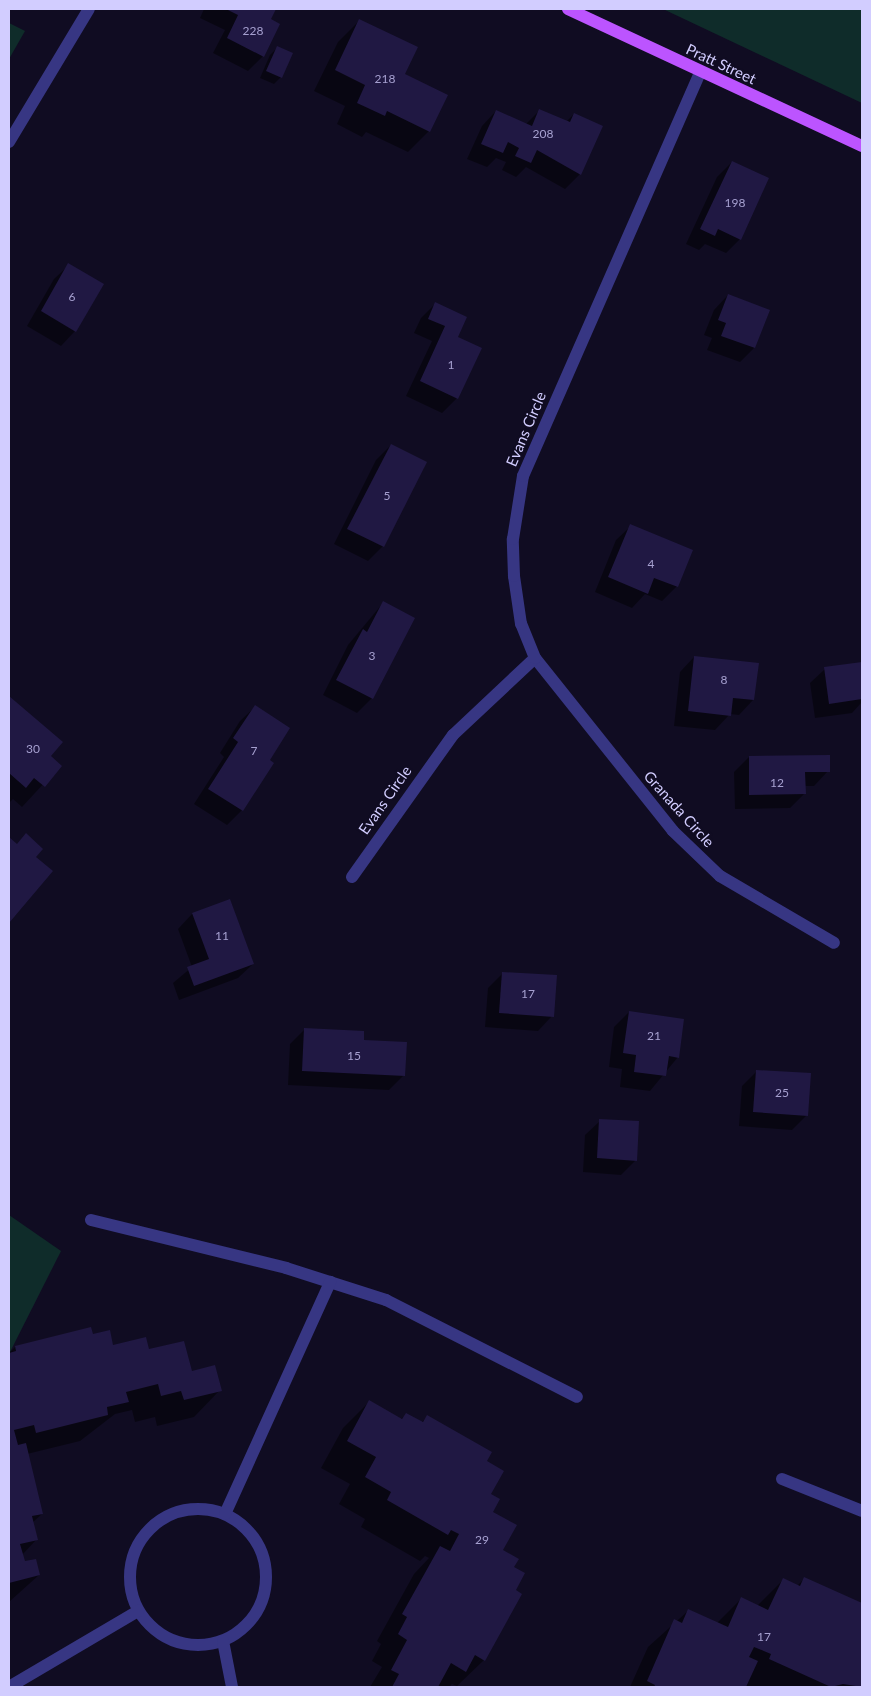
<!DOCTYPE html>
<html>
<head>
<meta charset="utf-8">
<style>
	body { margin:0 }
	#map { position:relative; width:871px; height:1696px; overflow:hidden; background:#100c22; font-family:Lato,sans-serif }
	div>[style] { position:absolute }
	.green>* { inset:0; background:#0f2c2a }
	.shadow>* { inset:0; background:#0007 }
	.building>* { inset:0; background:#201843 }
	.minor>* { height:12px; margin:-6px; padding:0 6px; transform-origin:6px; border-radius:6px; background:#373683 }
	.minor>.ring { margin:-6px; padding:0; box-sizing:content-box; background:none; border:12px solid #373683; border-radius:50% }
	.primary>* { height:12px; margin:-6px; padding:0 6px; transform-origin:6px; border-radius:6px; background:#bc54ff }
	span { translate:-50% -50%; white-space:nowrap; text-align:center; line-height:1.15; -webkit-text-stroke:4.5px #100c22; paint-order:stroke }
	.number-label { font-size:12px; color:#a6a0d0 }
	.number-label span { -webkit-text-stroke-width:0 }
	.street-label { font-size:15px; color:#d2cdff }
	.frame { position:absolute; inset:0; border:10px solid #d2cdff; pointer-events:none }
</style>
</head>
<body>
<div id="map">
	<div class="green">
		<div style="clip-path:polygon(663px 9px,862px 9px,862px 103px)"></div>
		<div style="clip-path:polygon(9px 23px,25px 31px,9px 59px)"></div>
		<div style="clip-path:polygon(9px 1215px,61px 1251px,9px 1354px)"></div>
	</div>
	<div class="shadow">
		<div style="clip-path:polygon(204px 9px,275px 9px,269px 20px,263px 56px,248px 71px,213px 53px,225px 30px,200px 18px)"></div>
		<div style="clip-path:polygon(359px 21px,403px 74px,429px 131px,408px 152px,366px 132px,362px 137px,337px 124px,345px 106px,314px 91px,338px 42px)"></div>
		<div style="clip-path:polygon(277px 48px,281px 77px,274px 84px,260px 78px,270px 55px)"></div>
		<div style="clip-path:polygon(540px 110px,566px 122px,574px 114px,580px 174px,565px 189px,526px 167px,516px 177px,502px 170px,506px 162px,496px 158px,487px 167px,467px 159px,482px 126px,496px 111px,526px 124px)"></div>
		<div style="clip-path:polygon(732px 162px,740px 239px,726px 253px,705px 244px,699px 250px,686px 244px,717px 177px)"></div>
		<div style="clip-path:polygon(69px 265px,75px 331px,61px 346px,27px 326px,54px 279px)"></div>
		<div style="clip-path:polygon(728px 295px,768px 310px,754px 348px,740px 362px,707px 350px,712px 338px,704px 335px,714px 310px)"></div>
		<div style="clip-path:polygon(436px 303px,456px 338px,457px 398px,442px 413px,406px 396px,432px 341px,414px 333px,421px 318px)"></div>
		<div style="clip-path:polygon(391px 445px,383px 546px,368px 561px,334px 544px,376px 460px)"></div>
		<div style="clip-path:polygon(631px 526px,677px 586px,662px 601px,645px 594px,632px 608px,595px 592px,616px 540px)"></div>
		<div style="clip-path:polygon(383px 603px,372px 698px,357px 713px,323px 695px,348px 645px)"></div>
		<div style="clip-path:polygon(694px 657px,753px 700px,739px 715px,730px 714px,715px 730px,674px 726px,680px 672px)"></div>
		<div style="clip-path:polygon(862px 663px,862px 702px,852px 713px,815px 718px,810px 683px,825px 669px)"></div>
		<div style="clip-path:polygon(9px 698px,61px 742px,49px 756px,60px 766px,22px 807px,13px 799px,9px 803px)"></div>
		<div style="clip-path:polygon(255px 707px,268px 760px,242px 810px,227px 825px,194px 804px,224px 757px,220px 753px,240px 721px)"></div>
		<div style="clip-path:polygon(749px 757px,828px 771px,814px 786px,804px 786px,804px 794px,790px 808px,735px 809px,734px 772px)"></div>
		<div style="clip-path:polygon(9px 839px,51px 871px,9px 921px)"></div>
		<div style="clip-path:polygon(230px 900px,253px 964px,238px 978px,179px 1000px,173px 983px,192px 967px,178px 929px,192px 914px)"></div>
		<div style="clip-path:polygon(503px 973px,552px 1016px,538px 1031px,485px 1027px,488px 988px)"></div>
		<div style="clip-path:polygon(629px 1012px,678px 1057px,650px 1091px,620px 1087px,622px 1069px,609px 1067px,614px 1027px)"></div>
		<div style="clip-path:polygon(305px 1029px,404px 1075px,389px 1090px,288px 1085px,290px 1044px)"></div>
		<div style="clip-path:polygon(757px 1071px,807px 1115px,792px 1130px,739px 1126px,742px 1086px)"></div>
		<div style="clip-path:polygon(600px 1121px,636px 1160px,621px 1175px,583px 1172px,585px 1135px)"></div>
		<div style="clip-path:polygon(92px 1336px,112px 1347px,148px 1351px,220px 1390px,194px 1417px,157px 1426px,155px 1417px,135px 1422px,132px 1410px,115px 1414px,80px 1441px,27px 1454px,42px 1514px,32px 1523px,36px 1540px,22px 1555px,24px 1563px,39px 1575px,9px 1602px,9px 1353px,15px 1347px)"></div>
		<div style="clip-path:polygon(369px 1402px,401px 1419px,406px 1415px,421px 1423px,427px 1417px,485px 1462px,491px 1513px,501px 1551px,513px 1567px,484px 1660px,457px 1686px,452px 1684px,449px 1687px,370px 1687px,382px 1667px,372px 1661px,381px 1644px,377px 1641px,414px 1574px,429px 1558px,425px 1556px,420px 1561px,361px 1527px,365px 1519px,339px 1504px,350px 1484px,321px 1468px,343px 1428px)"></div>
		<div style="clip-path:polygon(804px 1579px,862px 1604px,862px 1687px,630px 1687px,648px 1647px,689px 1610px,717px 1623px,741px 1599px,757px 1606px,783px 1580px,797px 1586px)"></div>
	</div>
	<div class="building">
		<div style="clip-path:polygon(226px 9px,276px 9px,271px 19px,280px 24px,264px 57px,227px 38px,238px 15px)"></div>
		<div style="clip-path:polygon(359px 19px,418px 47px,405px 74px,448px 95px,430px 132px,387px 111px,385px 116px,357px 103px,365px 85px,335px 70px)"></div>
		<div style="clip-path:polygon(277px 46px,293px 53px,282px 78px,266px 71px)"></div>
		<div style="clip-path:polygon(539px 109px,570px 122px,574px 113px,603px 126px,581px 175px,537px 150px,531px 163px,515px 156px,519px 148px,508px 142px,503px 153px,481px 144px,496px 110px,532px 126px)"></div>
		<div style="clip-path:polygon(732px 161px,769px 178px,741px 240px,718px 229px,715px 236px,700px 229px)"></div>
		<div style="clip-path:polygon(68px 263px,104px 284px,76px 332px,41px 311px)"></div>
		<div style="clip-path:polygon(728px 294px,770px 310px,755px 348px,721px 336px,726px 323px,718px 320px)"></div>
		<div style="clip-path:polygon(435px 302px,467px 317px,458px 337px,482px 348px,458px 399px,420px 381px,445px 326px,428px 319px)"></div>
		<div style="clip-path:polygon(391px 444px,427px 462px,384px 547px,347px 529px)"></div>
		<div style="clip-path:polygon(630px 524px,693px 550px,678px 587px,654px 578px,648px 594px,608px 577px)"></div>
		<div style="clip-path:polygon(383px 601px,415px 618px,373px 699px,336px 680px,363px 629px,367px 632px)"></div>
		<div style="clip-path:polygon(694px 656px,759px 663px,754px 700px,733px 698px,731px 716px,688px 711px)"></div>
		<div style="clip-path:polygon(862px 662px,862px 699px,829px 704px,824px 667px)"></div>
		<div style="clip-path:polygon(9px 696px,63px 742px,51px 756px,62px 766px,45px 787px,34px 778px,26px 788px,9px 773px)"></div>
		<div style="clip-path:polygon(255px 705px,290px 728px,270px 760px,274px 763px,243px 811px,208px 789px,238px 742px,233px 738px)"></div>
		<div style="clip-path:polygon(830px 755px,830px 772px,805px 772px,806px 794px,749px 795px,749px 756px)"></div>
		<div style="clip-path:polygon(26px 833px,43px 849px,36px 857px,53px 871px,9px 923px,9px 837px,17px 844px)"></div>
		<div style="clip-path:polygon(230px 899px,254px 964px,194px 986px,187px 967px,209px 959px,192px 913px)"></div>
		<div style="clip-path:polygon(502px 972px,557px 975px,554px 1017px,499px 1013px)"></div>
		<div style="clip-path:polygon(629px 1011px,684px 1019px,679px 1058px,669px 1056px,666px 1076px,634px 1072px,636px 1055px,623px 1053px)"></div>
		<div style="clip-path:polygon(304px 1028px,364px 1031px,364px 1040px,407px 1042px,405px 1076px,302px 1071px)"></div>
		<div style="clip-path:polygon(756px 1070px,811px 1073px,808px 1116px,753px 1112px)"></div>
		<div style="clip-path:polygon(599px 1119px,639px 1121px,637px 1161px,597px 1158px)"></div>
		<div style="clip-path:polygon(91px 1327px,93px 1334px,110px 1330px,113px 1345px,146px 1337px,149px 1349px,184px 1341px,192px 1371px,215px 1365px,222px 1391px,184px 1400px,181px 1391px,161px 1396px,158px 1384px,126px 1392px,129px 1402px,107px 1407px,108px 1415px,36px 1433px,34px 1425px,14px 1430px,18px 1445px,26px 1443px,43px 1514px,32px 1516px,38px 1540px,20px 1544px,25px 1561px,36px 1559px,40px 1575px,9px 1583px,9px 1353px,16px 1351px,15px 1346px)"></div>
		<div style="clip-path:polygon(369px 1400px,402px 1419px,406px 1413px,423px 1422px,427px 1415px,492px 1452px,487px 1461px,504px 1471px,491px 1494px,500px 1499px,493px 1512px,517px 1525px,503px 1550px,519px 1559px,514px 1567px,525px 1573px,516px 1590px,522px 1594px,485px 1661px,475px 1655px,466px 1672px,451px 1663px,438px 1687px,392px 1687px,399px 1674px,391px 1670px,407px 1640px,398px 1634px,407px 1617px,402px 1614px,440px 1546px,450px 1551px,459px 1534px,451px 1530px,448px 1535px,387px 1500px,391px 1492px,365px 1477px,376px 1457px,347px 1441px)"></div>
		<div style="clip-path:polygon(804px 1577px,862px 1603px,862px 1687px,843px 1684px,831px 1687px,769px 1659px,771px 1654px,754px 1647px,749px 1657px,758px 1661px,746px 1687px,654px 1687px,655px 1685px,647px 1681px,674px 1619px,682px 1623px,688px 1609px,728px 1627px,741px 1597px,768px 1610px,783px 1578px,800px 1586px)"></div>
	</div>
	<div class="minor">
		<div style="left:9px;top:142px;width:155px;rotate:-59deg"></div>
		<div style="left:535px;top:658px;width:221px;rotate:51.4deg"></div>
		<div style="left:673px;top:831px;width:65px;rotate:43.8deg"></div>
		<div style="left:720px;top:876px;width:132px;rotate:30.4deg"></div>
		<div style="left:352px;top:877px;width:174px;rotate:-54.6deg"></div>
		<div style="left:453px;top:735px;width:112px;rotate:-43.2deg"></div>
		<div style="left:535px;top:658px;width:37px;rotate:-112deg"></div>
		<div style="left:521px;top:624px;width:49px;rotate:-98.3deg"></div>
		<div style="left:514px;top:576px;width:37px;rotate:-92deg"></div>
		<div style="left:513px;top:539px;width:64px;rotate:-81deg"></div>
		<div style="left:523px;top:476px;width:441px;rotate:-66.3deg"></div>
		<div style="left:91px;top:1220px;width:201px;rotate:13.8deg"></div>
		<div style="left:286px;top:1268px;width:105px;rotate:17.7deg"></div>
		<div style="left:386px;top:1300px;width:214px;rotate:26.9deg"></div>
		<div style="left:782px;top:1479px;width:86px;rotate:21.8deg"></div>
		<div class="ring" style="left:130px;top:1509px;width:124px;height:124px"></div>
		<div style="left:225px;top:1514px;width:255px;rotate:-65.6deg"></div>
		<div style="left:223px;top:1641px;width:47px;rotate:78.9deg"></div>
		<div style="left:9px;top:1687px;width:150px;rotate:-30.5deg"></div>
	</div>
	<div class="primary">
		<div style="left:568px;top:9px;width:324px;rotate:25deg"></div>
	</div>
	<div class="number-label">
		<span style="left:253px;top:31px">228</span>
		<span style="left:385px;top:79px">218</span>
		<span style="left:543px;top:134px">208</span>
		<span style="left:735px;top:203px">198</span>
		<span style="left:72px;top:297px">6</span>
		<span style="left:451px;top:365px">1</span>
		<span style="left:387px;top:496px">5</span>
		<span style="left:651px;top:564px">4</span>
		<span style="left:372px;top:656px">3</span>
		<span style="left:724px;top:680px">8</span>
		<span style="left:33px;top:749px">30</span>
		<span style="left:254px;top:751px">7</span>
		<span style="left:777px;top:783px">12</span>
		<span style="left:222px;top:936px">11</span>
		<span style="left:528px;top:994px">17</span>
		<span style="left:654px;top:1036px">21</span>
		<span style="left:354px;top:1056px">15</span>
		<span style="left:782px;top:1093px">25</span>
		<span style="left:482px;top:1540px">29</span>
		<span style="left:764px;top:1637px">17</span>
	</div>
	<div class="street-label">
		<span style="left:721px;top:64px;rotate:25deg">Pratt Street</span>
		<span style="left:526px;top:429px;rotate:-67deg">Evans Circle</span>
		<span style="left:385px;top:800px;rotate:-55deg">Evans Circle</span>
		<span style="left:679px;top:809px;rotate:48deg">Granada Circle</span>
	</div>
	<div class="frame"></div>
</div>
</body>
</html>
